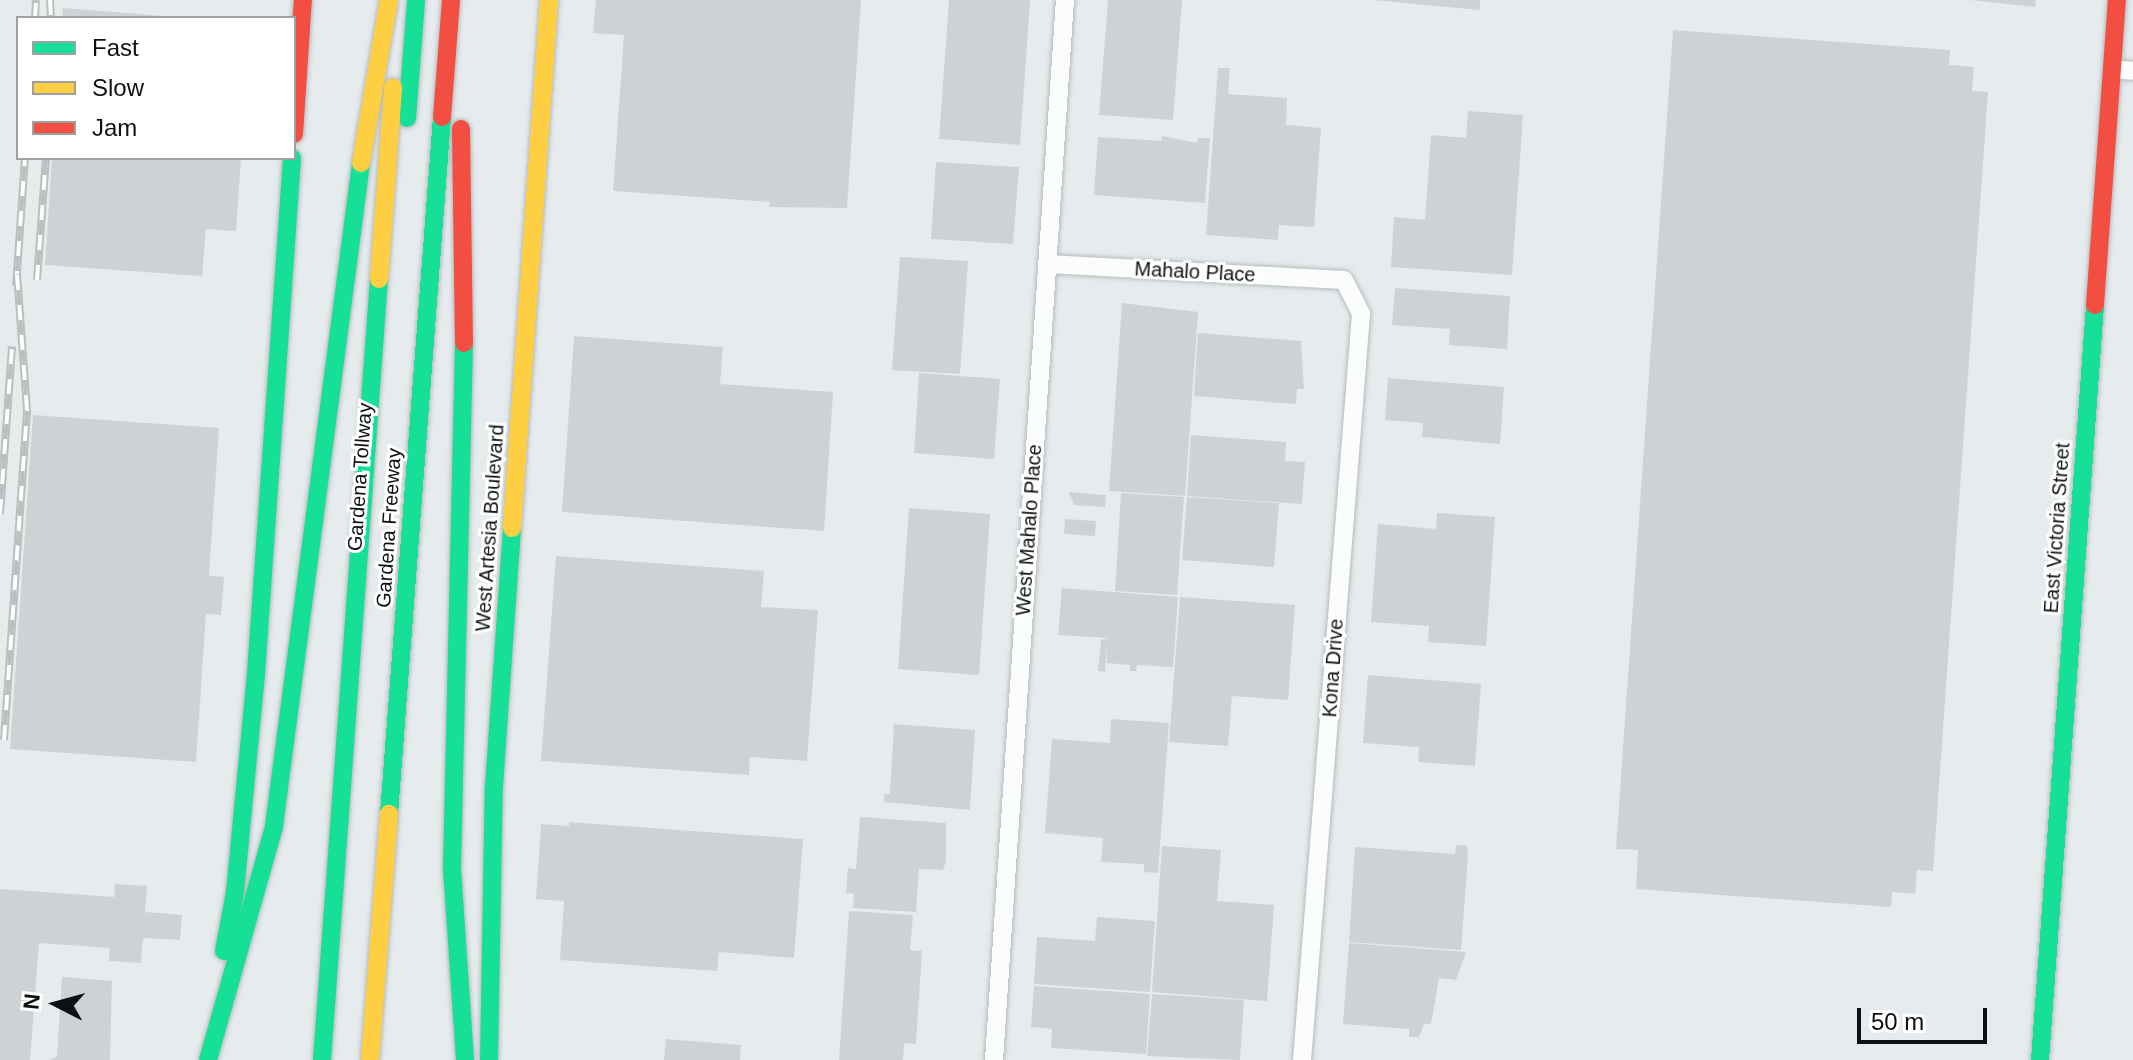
<!DOCTYPE html>
<html>
<head>
<meta charset="utf-8">
<style>
	body { margin:0 }
	#map { position:relative; width:2133px; height:1060px; overflow:hidden; background:#e6ecee; font-family:Helvetica,sans-serif }
	div>[style] { position:absolute }
	.building>* { inset:0; background:#ced2d4 }
	.roads { filter:drop-shadow(0 0 2px #b7bbbc) drop-shadow(0 0 2px #b7bbbc) }
	.street>* { height:18px; margin:-9px; padding:0 9px; transform-origin:9px; border-radius:9px; background:#fbfcfc }
	.fast>* { height:18px; margin:-9px; padding:0 9px; transform-origin:9px; border-radius:9px; background:#16e098 }
	.slow>* { height:18px; margin:-9px; padding:0 9px; transform-origin:9px; border-radius:9px; background:#ffcf43 }
	.jam>* { height:18px; margin:-9px; padding:0 9px; transform-origin:9px; border-radius:9px; background:#f24e42 }
	.rail>* { height:8px; margin-top:-4px; transform-origin:0; background:repeating-linear-gradient(90deg,#fff 0 15px,#bdbfbf 0 30px); box-sizing:border-box; border-block:2px solid #bdbfbf }
	span { translate:-50% -50%; white-space:nowrap; text-align:center; line-height:1.15; -webkit-text-stroke:6px #fff; paint-order:stroke }
	.street-label { font-size:20px; color:#0e1113 }
	.legend { position:absolute; left:16px; top:16px; width:280px; height:144px; box-sizing:border-box; background:#fff; border:2px solid #9fa0a1; margin:0; padding:10px 14px; list-style:none; font-size:24px; color:#0e1113 }
	.legend li { display:flex; align-items:center; gap:16px; height:40px }
	.legend b { width:40px; border:2px solid #9fa0a1 }
	.north { position:absolute; left:16px; top:964px; width:80px; height:80px; -webkit-text-stroke:6px #fff; paint-order:stroke; rotate:276deg; font-size:22px; font-weight:700; line-height:32px; text-align:center; color:#0e1113 }
	.north::after { content:''; display:block; margin:auto; width:28px; height:36px; background:#0e1113; clip-path:polygon(50% 0,100% 100%,50% 72%,0 100%) }
	.scale { position:absolute; left:1857px; top:1008px; width:130px; height:36px; box-sizing:border-box; border:4px solid #0e1113; border-top:0; padding-left:10px; font-size:24px; line-height:28px; white-space:nowrap; color:#0e1113; -webkit-text-stroke:6px #fff; paint-order:stroke }
</style>
</head>
<body>
<div id="map">
	<div class="building">
		<div style="clip-path:polygon(596px 0,861px 0,847px 208px,769px 207px,770px 202px,613px 191px,624px 35px,593px 33px)"></div>
		<div style="clip-path:polygon(949px 0,1030px 0,1020px 145px,939px 139px)"></div>
		<div style="clip-path:polygon(1108px 0,1182px 0,1173px 120px,1099px 115px)"></div>
		<div style="clip-path:polygon(1372px 0,1480px 0,1480px 10px)"></div>
		<div style="clip-path:polygon(1970px 0,2036px 0,2035px 7px)"></div>
		<div style="clip-path:polygon(63px 8px,164px 16px,164px 18px,62px 18px)"></div>
		<div style="clip-path:polygon(1673px 30px,1950px 50px,1949px 65px,1974px 67px,1972px 91px,1988px 92px,1933px 871px,1917px 870px,1915px 894px,1892px 892px,1891px 907px,1636px 889px,1638px 850px,1616px 849px)"></div>
		<div style="clip-path:polygon(1218px 68px,1230px 68px,1228px 94px,1287px 98px,1286px 125px,1321px 128px,1314px 227px,1279px 225px,1278px 240px,1206px 235px)"></div>
		<div style="clip-path:polygon(1468px 111px,1523px 115px,1512px 275px,1391px 267px,1394px 217px,1425px 220px,1431px 135px,1466px 138px)"></div>
		<div style="clip-path:polygon(1162px 136px,1197px 143px,1198px 138px,1210px 138px,1205px 203px,1094px 195px,1098px 137px,1162px 141px)"></div>
		<div style="clip-path:polygon(52px 158px,241px 158px,236px 231px,206px 229px,202px 276px,45px 265px)"></div>
		<div style="clip-path:polygon(936px 162px,1019px 167px,1013px 244px,931px 239px)"></div>
		<div style="clip-path:polygon(900px 257px,968px 261px,960px 374px,892px 370px)"></div>
		<div style="clip-path:polygon(1395px 288px,1510px 296px,1507px 349px,1449px 345px,1450px 329px,1392px 325px)"></div>
		<div style="clip-path:polygon(1122px 303px,1198px 312px,1185px 496px,1109px 491px)"></div>
		<div style="clip-path:polygon(1198px 333px,1301px 341px,1304px 389px,1297px 389px,1296px 404px,1194px 396px)"></div>
		<div style="clip-path:polygon(574px 336px,723px 347px,720px 384px,833px 392px,824px 531px,562px 512px)"></div>
		<div style="clip-path:polygon(919px 373px,1000px 379px,994px 459px,914px 453px)"></div>
		<div style="clip-path:polygon(1388px 378px,1504px 387px,1500px 444px,1422px 437px,1423px 423px,1385px 420px)"></div>
		<div style="clip-path:polygon(33px 415px,219px 428px,209px 576px,224px 577px,221px 615px,206px 614px,196px 762px,10px 749px)"></div>
		<div style="clip-path:polygon(1191px 435px,1286px 442px,1285px 461px,1305px 462px,1302px 504px,1187px 496px)"></div>
		<div style="clip-path:polygon(1069px 492px,1106px 495px,1105px 507px,1074px 505px)"></div>
		<div style="clip-path:polygon(1121px 493px,1184px 497px,1177px 595px,1115px 591px)"></div>
		<div style="clip-path:polygon(1187px 497px,1279px 503px,1274px 567px,1182px 560px)"></div>
		<div style="clip-path:polygon(909px 508px,990px 514px,979px 675px,898px 669px)"></div>
		<div style="clip-path:polygon(1437px 513px,1495px 517px,1486px 646px,1428px 642px,1429px 626px,1371px 622px,1378px 524px,1436px 529px)"></div>
		<div style="clip-path:polygon(1065px 519px,1096px 521px,1095px 536px,1064px 534px)"></div>
		<div style="clip-path:polygon(556px 556px,764px 571px,761px 607px,818px 610px,807px 761px,750px 757px,749px 775px,541px 761px)"></div>
		<div style="clip-path:polygon(1062px 588px,1178px 597px,1173px 667px,1137px 665px,1136px 671px,1130px 671px,1130px 665px,1107px 663px,1107px 648px,1105px 672px,1098px 671px,1101px 640px,1108px 638px,1058px 635px)"></div>
		<div style="clip-path:polygon(1180px 597px,1295px 605px,1288px 700px,1232px 696px,1228px 746px,1169px 742px)"></div>
		<div style="clip-path:polygon(1368px 675px,1481px 684px,1475px 766px,1418px 762px,1419px 747px,1363px 743px)"></div>
		<div style="clip-path:polygon(1111px 719px,1169px 723px,1158px 873px,1144px 872px,1144px 864px,1101px 862px,1103px 838px,1045px 833px,1052px 739px,1110px 743px)"></div>
		<div style="clip-path:polygon(894px 724px,975px 730px,970px 810px,884px 802px,884px 794px,890px 794px)"></div>
		<div style="clip-path:polygon(860px 817px,946px 823px,946px 861px,943px 870px,919px 869px,916px 912px,853px 908px,854px 894px,846px 893px,848px 868px,856px 869px)"></div>
		<div style="clip-path:polygon(569px 822px,803px 839px,794px 958px,719px 952px,717px 971px,560px 960px,564px 901px,536px 899px,541px 824px,569px 826px)"></div>
		<div style="clip-path:polygon(1456px 845px,1467px 846px,1468px 855px,1461px 950px,1349px 942px,1355px 847px,1455px 854px)"></div>
		<div style="clip-path:polygon(1162px 846px,1221px 850px,1217px 901px,1274px 905px,1267px 1001px,1152px 992px)"></div>
		<div style="clip-path:polygon(115px 884px,147px 886px,145px 912px,182px 915px,180px 940px,143px 938px,141px 963px,109px 961px,110px 948px,39px 943px,30px 1060px,0 1060px,0 889px,114px 897px)"></div>
		<div style="clip-path:polygon(849px 911px,913px 915px,910px 950px,922px 951px,916px 1044px,904px 1043px,903px 1060px,839px 1060px)"></div>
		<div style="clip-path:polygon(1097px 917px,1155px 921px,1150px 992px,1034px 984px,1037px 937px,1095px 941px)"></div>
		<div style="clip-path:polygon(1349px 943px,1466px 952px,1456px 980px,1439px 978px,1431px 1024px,1424px 1024px,1419px 1037px,1409px 1037px,1409px 1029px,1343px 1024px)"></div>
		<div style="clip-path:polygon(62px 977px,112px 981px,110px 1060px,49px 1060px,57px 1057px)"></div>
		<div style="clip-path:polygon(1034px 986px,1150px 994px,1146px 1054px,1051px 1048px,1052px 1029px,1031px 1027px)"></div>
		<div style="clip-path:polygon(1152px 994px,1244px 1000px,1240px 1060px,1147px 1056px)"></div>
		<div style="clip-path:polygon(666px 1039px,741px 1045px,740px 1060px,664px 1060px)"></div>
	</div>
	<div class="roads">
		<div class="street">
			<div style="left:2112px;top:69px;width:21px;rotate:5deg"></div>
			<div style="left:1047px;top:264px;width:297px;rotate:3.1deg"></div>
			<div style="left:1344px;top:280px;width:38px;rotate:63deg"></div>
			<div style="left:1361px;top:314px;width:748px;rotate:94.52deg"></div>
			<div style="left:994px;top:1060px;width:1062px;rotate:-86.17deg"></div>
		</div>
		<div class="fast">
			<div style="left:407px;top:118px;width:118px;rotate:-85.6deg"></div>
			<div style="left:464px;top:343px;width:526px;rotate:91.31deg"></div>
			<div style="left:452px;top:869px;width:191px;rotate:86.1deg"></div>
			<div style="left:389px;top:814px;width:699px;rotate:-85.65deg"></div>
			<div style="left:224px;top:951px;width:60px;rotate:-79.4deg"></div>
			<div style="left:235px;top:892px;width:219px;rotate:-84.5deg"></div>
			<div style="left:256px;top:674px;width:517px;rotate:-86.01deg"></div>
			<div style="left:208px;top:1060px;width:243px;rotate:-74.2deg"></div>
			<div style="left:274px;top:826px;width:669px;rotate:-82.52deg"></div>
			<div style="left:322px;top:1060px;width:783px;rotate:-85.83deg"></div>
			<div style="left:489px;top:1060px;width:274px;rotate:-89deg"></div>
			<div style="left:494px;top:786px;width:259px;rotate:-86deg"></div>
			<div style="left:2040px;top:1060px;width:757px;rotate:-85.83deg"></div>
		</div>
		<div class="slow">
			<div style="left:361px;top:163px;width:165px;rotate:-80.3deg"></div>
			<div style="left:379px;top:279px;width:192px;rotate:-85.8deg"></div>
			<div style="left:512px;top:528px;width:529px;rotate:-85.99deg"></div>
			<div style="left:370px;top:1060px;width:247px;rotate:-85.6deg"></div>
		</div>
		<div class="jam">
			<div style="left:442px;top:117px;width:117px;rotate:-85.6deg"></div>
			<div style="left:461px;top:129px;width:214px;rotate:89.2deg"></div>
			<div style="left:294px;top:134px;width:134px;rotate:-86.2deg"></div>
			<div style="left:2095px;top:305px;width:306px;rotate:-85.9deg"></div>
		</div>
	</div>
	<div class="rail">
		<div style="left:50px;top:0;width:18px;rotate:87deg"></div>
		<div style="left:35px;top:18px;width:18px;rotate:-87deg"></div>
		<div style="left:37px;top:280px;width:122px;rotate:-85.8deg"></div>
		<div style="left:16px;top:286px;width:128px;rotate:-86deg"></div>
		<div style="left:0;top:514px;width:168px;rotate:-85.9deg"></div>
		<div style="left:4px;top:740px;width:331px;rotate:-86deg"></div>
		<div style="left:27px;top:410px;width:136px;rotate:-94.2deg"></div>
	</div>
	<div class="street-label">
		<span style="left:1195px;top:272px;rotate:3deg">Mahalo Place</span>
		<span style="left:360px;top:477px;rotate:-86deg">Gardena Tollway</span>
		<span style="left:389px;top:528px;rotate:-86deg">Gardena Freeway</span>
		<span style="left:490px;top:528px;rotate:-86deg">West Artesia Boulevard</span>
		<span style="left:2057px;top:528px;rotate:-86deg">East Victoria Street</span>
		<span style="left:1029px;top:530px;rotate:-86deg">West Mahalo Place</span>
		<span style="left:1333px;top:668px;rotate:-86deg">Kona Drive</span>
	</div>
	<ul class="legend">
	<li><b style="height:10px;background:#16e098"></b>Fast</li>
	<li><b style="height:10px;background:#ffcf43"></b>Slow</li>
	<li><b style="height:10px;background:#f24e42"></b>Jam</li>
	</ul>
	<div class="north">N</div>
	<div class="scale">50 m</div>
</div>
</body>
</html>
